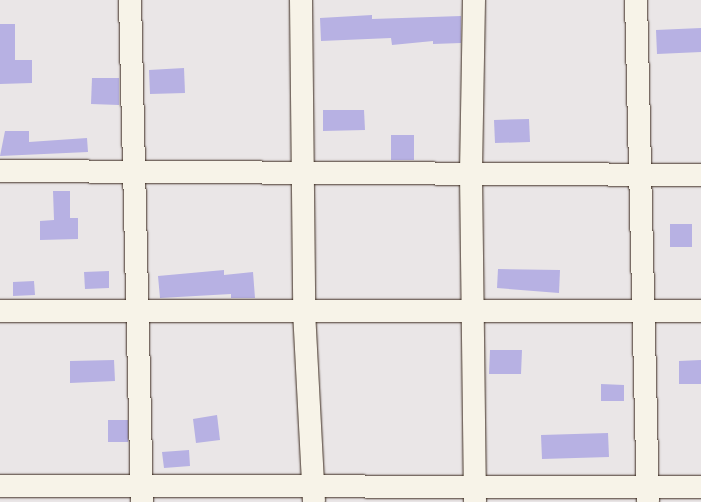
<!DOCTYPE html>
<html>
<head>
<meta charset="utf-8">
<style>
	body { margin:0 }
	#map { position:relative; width:701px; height:502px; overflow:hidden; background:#eae6e7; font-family:Delius,sans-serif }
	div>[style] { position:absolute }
	.building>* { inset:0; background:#b7b1e3 }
	.roads { filter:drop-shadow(0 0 1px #3b2a1e) drop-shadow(0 0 1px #3b2a1e) }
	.minor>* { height:22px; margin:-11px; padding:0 11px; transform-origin:11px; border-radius:11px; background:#f7f3e8 }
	span { translate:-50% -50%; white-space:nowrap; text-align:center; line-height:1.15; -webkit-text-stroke:3px #f7f3e8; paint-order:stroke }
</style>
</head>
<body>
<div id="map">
	<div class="building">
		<div style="clip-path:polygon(372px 15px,372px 19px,461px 16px,461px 43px,433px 44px,433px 41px,392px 45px,391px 38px,321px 41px,320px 18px)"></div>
		<div style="clip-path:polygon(0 24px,15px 24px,15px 60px,32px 60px,32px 83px,0 84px)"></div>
		<div style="clip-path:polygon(701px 28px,701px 52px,657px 54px,656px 30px)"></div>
		<div style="clip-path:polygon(184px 68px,185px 93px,150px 94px,149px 70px)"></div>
		<div style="clip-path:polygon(92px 78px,119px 78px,119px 105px,91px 104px)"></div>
		<div style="clip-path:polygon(323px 110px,364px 110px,365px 130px,323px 131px)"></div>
		<div style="clip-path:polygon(529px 119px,530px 142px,495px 143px,494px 120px)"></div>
		<div style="clip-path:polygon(5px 131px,29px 131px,29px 142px,87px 138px,88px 152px,0 156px)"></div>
		<div style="clip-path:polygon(391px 135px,414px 135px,414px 160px,391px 160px)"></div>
		<div style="clip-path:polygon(53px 191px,70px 191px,70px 218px,78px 218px,78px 239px,40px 240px,40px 221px,54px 220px)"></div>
		<div style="clip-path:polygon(670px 224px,692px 224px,692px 247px,670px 247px)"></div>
		<div style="clip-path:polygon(498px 269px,560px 270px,559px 293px,497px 288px)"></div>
		<div style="clip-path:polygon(224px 270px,224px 275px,253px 272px,255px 298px,231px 298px,231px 294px,160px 298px,158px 276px)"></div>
		<div style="clip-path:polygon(109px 271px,109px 288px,85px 289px,84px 272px)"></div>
		<div style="clip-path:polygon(34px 281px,35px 295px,13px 296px,13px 282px)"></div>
		<div style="clip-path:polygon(490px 350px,522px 350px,521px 374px,489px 374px)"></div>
		<div style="clip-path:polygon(114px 360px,115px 381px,70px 383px,70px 361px)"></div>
		<div style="clip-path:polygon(701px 360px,701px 384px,679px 384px,679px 361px)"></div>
		<div style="clip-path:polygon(601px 384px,624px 385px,624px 401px,601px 401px)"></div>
		<div style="clip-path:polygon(217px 415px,220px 440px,196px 443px,193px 419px)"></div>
		<div style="clip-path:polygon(108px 420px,128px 420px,128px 442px,108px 442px)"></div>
		<div style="clip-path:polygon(608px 433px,609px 457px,542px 459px,541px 435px)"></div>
		<div style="clip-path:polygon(189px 450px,190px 466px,164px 468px,162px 452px)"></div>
	</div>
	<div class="roads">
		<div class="minor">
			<div style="left:130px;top:0;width:502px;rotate:88.63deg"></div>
			<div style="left:301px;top:0;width:311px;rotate:89.4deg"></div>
			<div style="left:304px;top:311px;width:190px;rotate:87deg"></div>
			<div style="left:474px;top:0;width:174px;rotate:91deg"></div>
			<div style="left:471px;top:174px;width:327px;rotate:89.3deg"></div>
			<div style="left:636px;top:0;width:501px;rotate:88.63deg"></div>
			<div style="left:0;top:171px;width:701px;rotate:0.33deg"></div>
			<div style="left:0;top:311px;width:701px"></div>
			<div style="left:0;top:486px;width:701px;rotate:0.08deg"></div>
		</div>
	</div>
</div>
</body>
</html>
